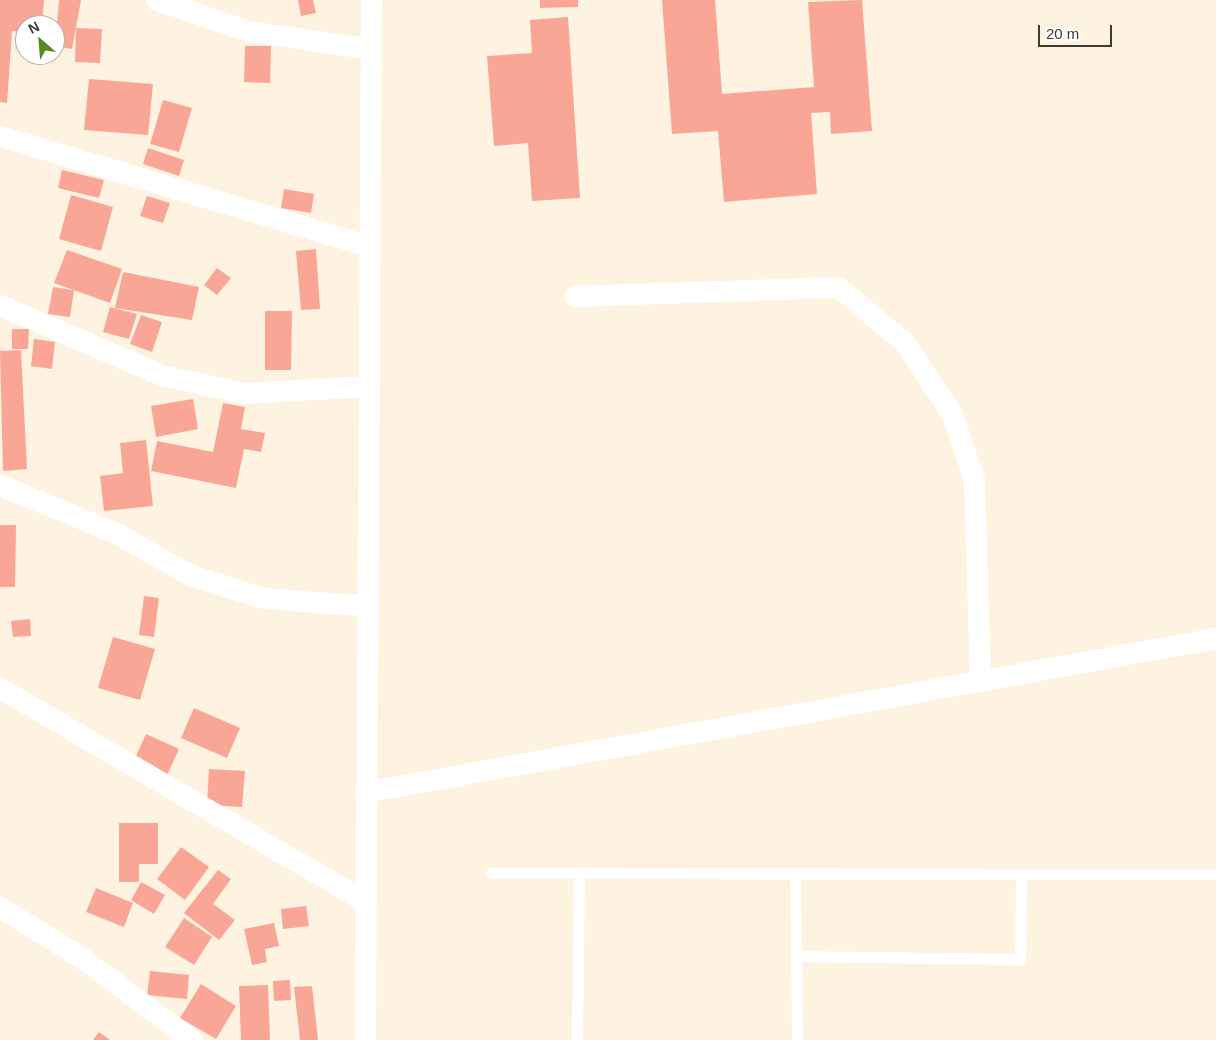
<!DOCTYPE html>
<html>
<head>
<meta charset="utf-8">
<style>
	body { margin:0 }
	#map { position:relative; width:1216px; height:1040px; overflow:hidden; background:#fef2e0; font-family:Helvetica,sans-serif }
	div>[style] { position:absolute }
	.building>* { inset:0; background:#faa697 }
	.lane>* { height:11px; margin:-5.5px; padding:0 5.5px; transform-origin:5.5px; border-radius:5.5px; background:#fff }
	.street>* { height:21px; margin:-10.5px; padding:0 10.5px; transform-origin:10.5px; border-radius:10.5px; background:#fff }
	span { translate:-50% -50%; white-space:nowrap; text-align:center; line-height:1.15; -webkit-text-stroke:5px #fff; paint-order:stroke }
	.north { position:absolute; left:15px; top:15px; width:50px; height:50px; box-sizing:border-box; background:#fff; border:1px solid #b3b0ad; border-radius:50%; rotate:333deg; font-size:14px; font-weight:700; line-height:20px; text-align:center; color:#403a31 }
	.north::after { content:''; display:block; margin:auto; width:18px; height:22px; background:#598a1f; clip-path:polygon(50% 0,100% 100%,50% 72%,0 100%) }
	.scale { position:absolute; left:1038px; top:25px; width:74px; height:22px; box-sizing:border-box; border:2px solid #403a31; border-top:0; padding-left:6px; font-size:15px; line-height:18px; white-space:nowrap; color:#403a31; -webkit-text-stroke:4px #fff; paint-order:stroke }
</style>
</head>
<body>
<div id="map">
	<div class="building">
		<div style="clip-path:polygon(0 0,44px 0,42px 25px,25px 25px,25px 32px,12px 31px,7px 103px,0 102px)"></div>
		<div style="clip-path:polygon(59px 0,81px 0,72px 49px,55px 46px)"></div>
		<div style="clip-path:polygon(298px 0,313px 0,316px 13px,301px 16px)"></div>
		<div style="clip-path:polygon(540px 0,578px 0,578px 7px,540px 8px)"></div>
		<div style="clip-path:polygon(662px 0,715px 0,722px 94px,814px 87px,808px 2px,862px 0,872px 131px,831px 134px,830px 112px,811px 113px,817px 194px,724px 202px,718px 131px,672px 134px)"></div>
		<div style="clip-path:polygon(568px 17px,580px 198px,532px 201px,528px 143px,494px 146px,487px 56px,532px 53px,530px 20px)"></div>
		<div style="clip-path:polygon(76px 28px,102px 29px,100px 63px,75px 62px)"></div>
		<div style="clip-path:polygon(245px 46px,271px 46px,270px 83px,244px 82px)"></div>
		<div style="clip-path:polygon(89px 79px,153px 84px,148px 135px,84px 130px)"></div>
		<div style="clip-path:polygon(163px 100px,192px 108px,179px 152px,150px 144px)"></div>
		<div style="clip-path:polygon(148px 148px,184px 160px,179px 176px,143px 164px)"></div>
		<div style="clip-path:polygon(62px 170px,104px 180px,99px 198px,58px 188px)"></div>
		<div style="clip-path:polygon(284px 189px,314px 194px,311px 213px,281px 208px)"></div>
		<div style="clip-path:polygon(71px 195px,113px 207px,101px 251px,59px 239px)"></div>
		<div style="clip-path:polygon(147px 196px,170px 203px,163px 223px,140px 216px)"></div>
		<div style="clip-path:polygon(316px 249px,320px 309px,301px 310px,296px 251px)"></div>
		<div style="clip-path:polygon(67px 250px,122px 269px,110px 303px,54px 283px)"></div>
		<div style="clip-path:polygon(217px 268px,231px 278px,217px 295px,204px 285px)"></div>
		<div style="clip-path:polygon(123px 272px,199px 287px,192px 320px,115px 308px)"></div>
		<div style="clip-path:polygon(53px 287px,74px 290px,70px 317px,48px 314px)"></div>
		<div style="clip-path:polygon(110px 307px,137px 314px,129px 339px,103px 332px)"></div>
		<div style="clip-path:polygon(265px 311px,292px 311px,291px 370px,265px 370px)"></div>
		<div style="clip-path:polygon(141px 315px,162px 322px,152px 352px,130px 344px)"></div>
		<div style="clip-path:polygon(12px 329px,29px 329px,28px 349px,12px 349px)"></div>
		<div style="clip-path:polygon(34px 339px,55px 342px,52px 369px,31px 366px)"></div>
		<div style="clip-path:polygon(21px 350px,27px 469px,3px 471px,0 351px)"></div>
		<div style="clip-path:polygon(193px 399px,198px 429px,156px 437px,151px 406px)"></div>
		<div style="clip-path:polygon(223px 403px,245px 407px,241px 429px,265px 433px,261px 452px,244px 449px,236px 488px,151px 471px,157px 441px,213px 452px)"></div>
		<div style="clip-path:polygon(146px 440px,153px 506px,104px 511px,100px 476px,123px 473px,120px 443px)"></div>
		<div style="clip-path:polygon(0 525px,16px 525px,15px 587px,0 587px)"></div>
		<div style="clip-path:polygon(144px 596px,159px 598px,154px 637px,139px 635px)"></div>
		<div style="clip-path:polygon(30px 619px,31px 636px,13px 637px,11px 621px)"></div>
		<div style="clip-path:polygon(113px 637px,155px 649px,140px 700px,98px 688px)"></div>
		<div style="clip-path:polygon(194px 708px,240px 728px,227px 758px,181px 738px)"></div>
		<div style="clip-path:polygon(146px 734px,179px 749px,164px 782px,131px 767px)"></div>
		<div style="clip-path:polygon(209px 769px,245px 771px,242px 807px,207px 805px)"></div>
		<div style="clip-path:polygon(119px 823px,158px 823px,158px 864px,139px 864px,139px 882px,119px 882px)"></div>
		<div style="clip-path:polygon(181px 847px,209px 867px,185px 900px,157px 879px)"></div>
		<div style="clip-path:polygon(218px 870px,231px 879px,213px 904px,235px 920px,219px 940px,184px 913px)"></div>
		<div style="clip-path:polygon(141px 882px,165px 895px,154px 914px,131px 900px)"></div>
		<div style="clip-path:polygon(96px 888px,133px 903px,124px 927px,86px 912px)"></div>
		<div style="clip-path:polygon(306px 906px,309px 926px,283px 929px,281px 909px)"></div>
		<div style="clip-path:polygon(184px 918px,212px 937px,194px 965px,165px 947px)"></div>
		<div style="clip-path:polygon(274px 923px,279px 946px,265px 949px,267px 962px,252px 965px,244px 929px)"></div>
		<div style="clip-path:polygon(150px 971px,189px 975px,187px 999px,147px 995px)"></div>
		<div style="clip-path:polygon(290px 980px,291px 1000px,274px 1001px,273px 981px)"></div>
		<div style="clip-path:polygon(201px 984px,236px 1006px,216px 1039px,180px 1018px)"></div>
		<div style="clip-path:polygon(268px 985px,270px 1040px,241px 1040px,239px 986px)"></div>
		<div style="clip-path:polygon(312px 986px,318px 1040px,300px 1040px,294px 987px)"></div>
		<div style="clip-path:polygon(99px 1032px,110px 1040px,93px 1040px)"></div>
	</div>
	<div class="lane">
		<div style="left:491px;top:873px;width:725px;rotate:0.08deg"></div>
		<div style="left:795px;top:874px;width:166px;rotate:89.3deg"></div>
		<div style="left:796px;top:956px;width:224px;rotate:0.8deg"></div>
		<div style="left:1020px;top:959px;width:85px;rotate:-89.3deg"></div>
		<div style="left:577px;top:1040px;width:167px;rotate:-89.3deg"></div>
	</div>
	<div class="street">
		<div style="left:157px;top:0;width:97px;rotate:18.6deg"></div>
		<div style="left:249px;top:31px;width:123px;rotate:8.4deg"></div>
		<div style="left:0;top:136px;width:385px;rotate:16.6deg"></div>
		<div style="left:575px;top:296px;width:263px;rotate:-2deg"></div>
		<div style="left:838px;top:287px;width:87px;rotate:39.9deg"></div>
		<div style="left:905px;top:343px;width:85px;rotate:56.5deg"></div>
		<div style="left:952px;top:414px;width:69px;rotate:71.3deg"></div>
		<div style="left:974px;top:479px;width:202px;rotate:88.3deg"></div>
		<div style="left:0;top:305px;width:176px;rotate:23.5deg"></div>
		<div style="left:161px;top:375px;width:85px;rotate:12.2deg"></div>
		<div style="left:244px;top:393px;width:124px;rotate:-3.2deg"></div>
		<div style="left:0;top:485px;width:126px;rotate:22.5deg"></div>
		<div style="left:116px;top:533px;width:85px;rotate:29.6deg"></div>
		<div style="left:190px;top:575px;width:77px;rotate:17.3deg"></div>
		<div style="left:264px;top:598px;width:103px;rotate:4.4deg"></div>
		<div style="left:0;top:688px;width:423px;rotate:30.3deg"></div>
		<div style="left:365px;top:792px;width:865px;rotate:-10.26deg"></div>
		<div style="left:0;top:907px;width:97px;rotate:31.9deg"></div>
		<div style="left:82px;top:958px;width:137px;rotate:36.7deg"></div>
		<div style="left:365px;top:1040px;width:1040px;rotate:-89.67deg"></div>
	</div>
	<div class="north">N</div>
	<div class="scale">20 m</div>
</div>
</body>
</html>
